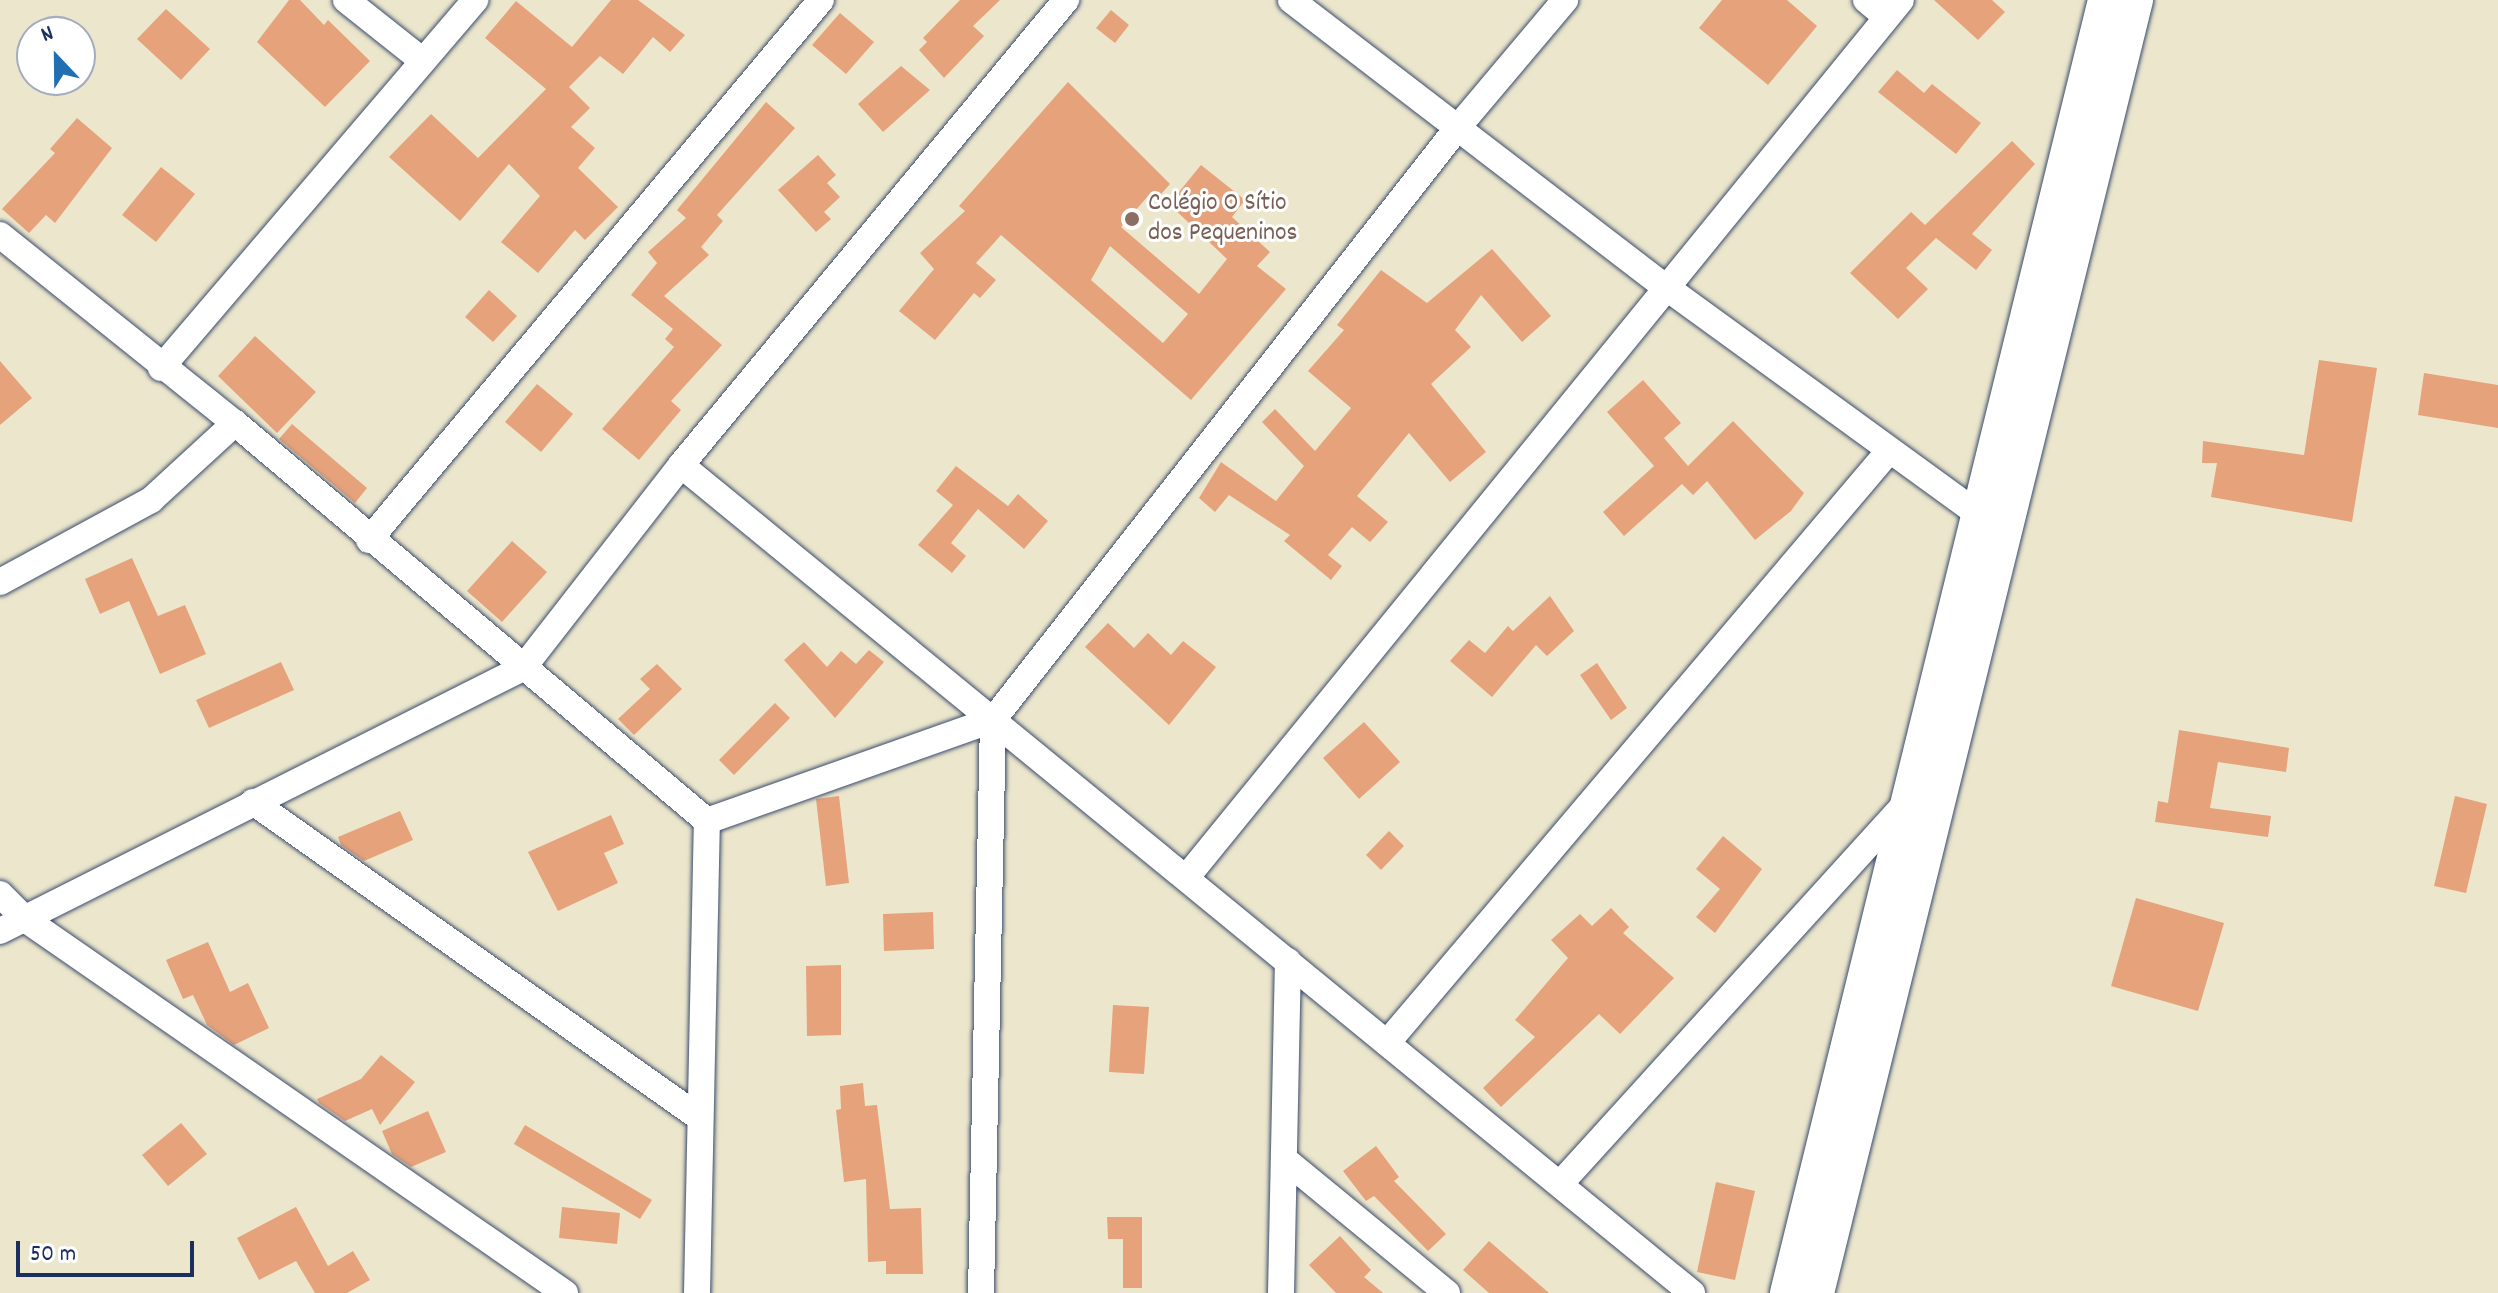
<!DOCTYPE html>
<html>
<head>
<meta charset="utf-8">
<style>
	body { margin:0 }
	#map { position:relative; width:2498px; height:1293px; overflow:hidden; background:#ece7cc; font-family:Dekko,sans-serif }
	div>[style] { position:absolute }
	.building>* { inset:0; background:#e6a27b }
	.roads { filter:drop-shadow(0 0 2px #3a4b6e) drop-shadow(0 0 2px #3a4b6e) }
	.street>* { height:26px; margin:-13px; padding:0 13px; transform-origin:13px; border-radius:13px; background:#fff }
	.secondary>* { height:36px; margin:-18px; padding:0 18px; transform-origin:18px; border-radius:18px; background:#fff }
	.dots>* { width:22px; height:22px; translate:-50% -50%; box-sizing:border-box; border:4px solid #fff; border-radius:50% }
	span { translate:-50% -50%; white-space:nowrap; text-align:center; line-height:1.15; -webkit-text-stroke:6px #fff; paint-order:stroke }
	.education-label { font-size:26px; color:#785e54 }
	.left { translate:0 -50%; text-align:left }
	.north { position:absolute; left:16px; top:16px; width:80px; height:80px; box-sizing:border-box; background:#fff; border:2px solid #a4acbf; border-radius:50%; rotate:338deg; font-size:22px; font-weight:700; line-height:32px; text-align:center; color:#1b2f5e }
	.north::after { content:''; display:block; margin:auto; width:28px; height:36px; background:#1f6fb2; clip-path:polygon(50% 0,100% 100%,50% 72%,0 100%) }
	.scale { position:absolute; left:16px; top:1241px; width:178px; height:36px; box-sizing:border-box; border:4px solid #1b2f5e; border-top:0; padding-left:10px; font-size:24px; line-height:28px; white-space:nowrap; color:#1b2f5e; -webkit-text-stroke:6px #fff; paint-order:stroke }
</style>
</head>
<body>
<div id="map">
	<div class="building">
		<div style="clip-path:polygon(289px 0,300px 0,324px 25px,328px 20px,370px 61px,325px 107px,257px 42px)"></div>
		<div style="clip-path:polygon(611px 0,638px 0,685px 35px,670px 52px,653px 37px,623px 74px,600px 56px,569px 87px,590px 108px,571px 127px,595px 148px,578px 168px,618px 207px,585px 240px,575px 230px,538px 273px,501px 242px,540px 196px,509px 164px,460px 221px,389px 157px,431px 114px,478px 158px,546px 89px,485px 38px,516px 1px,572px 47px)"></div>
		<div style="clip-path:polygon(960px 0,1000px 0,973px 26px,984px 36px,944px 78px,919px 50px,927px 42px,923px 38px)"></div>
		<div style="clip-path:polygon(1722px 0,1787px 0,1817px 26px,1768px 85px,1699px 28px)"></div>
		<div style="clip-path:polygon(1934px 0,1992px 0,2005px 12px,1978px 40px)"></div>
		<div style="clip-path:polygon(166px 9px,210px 49px,181px 80px,137px 39px)"></div>
		<div style="clip-path:polygon(1111px 10px,1129px 25px,1115px 43px,1096px 28px)"></div>
		<div style="clip-path:polygon(840px 13px,874px 42px,846px 74px,812px 45px)"></div>
		<div style="clip-path:polygon(901px 66px,930px 90px,883px 132px,858px 104px)"></div>
		<div style="clip-path:polygon(1897px 70px,1924px 93px,1932px 84px,1981px 123px,1956px 154px,1878px 92px)"></div>
		<div style="clip-path:polygon(evenodd,1068px 82px,1170px 184px,1154px 202px,1148px 196px,1121px 227px,1199px 294px,1227px 259px,1169px 204px,1201px 165px,1245px 200px,1232px 217px,1270px 252px,1257px 266px,1286px 289px,1191px 400px,1001px 235px,976px 263px,996px 280px,980px 298px,974px 293px,935px 340px,899px 311px,934px 269px,920px 253px,965px 211px,959px 206px,1068px 82px,1110px 246px,1188px 314px,1163px 343px,1091px 280px,1110px 246px)"></div>
		<div style="clip-path:polygon(766px 102px,795px 128px,717px 215px,723px 221px,701px 247px,709px 255px,664px 296px,722px 345px,671px 401px,681px 410px,639px 460px,602px 429px,674px 347px,665px 339px,673px 329px,631px 295px,657px 263px,648px 252px,686px 218px,677px 210px)"></div>
		<div style="clip-path:polygon(77px 118px,112px 148px,55px 223px,46px 215px,29px 233px,2px 209px,55px 153px,50px 149px)"></div>
		<div style="clip-path:polygon(2012px 141px,2035px 164px,1972px 234px,1992px 250px,1976px 270px,1936px 238px,1906px 268px,1928px 289px,1898px 319px,1850px 273px,1911px 212px,1925px 225px)"></div>
		<div style="clip-path:polygon(818px 155px,836px 175px,827px 183px,840px 197px,824px 212px,831px 219px,816px 232px,778px 190px)"></div>
		<div style="clip-path:polygon(161px 167px,195px 194px,156px 242px,122px 215px)"></div>
		<div style="clip-path:polygon(1492px 249px,1551px 316px,1522px 342px,1481px 295px,1455px 330px,1471px 347px,1431px 384px,1486px 452px,1450px 482px,1409px 433px,1357px 496px,1388px 522px,1370px 542px,1352px 527px,1328px 555px,1342px 566px,1331px 580px,1284px 541px,1290px 535px,1229px 495px,1215px 512px,1199px 498px,1221px 462px,1276px 501px,1304px 466px,1262px 422px,1275px 409px,1315px 451px,1351px 408px,1308px 371px,1344px 330px,1337px 325px,1381px 270px,1427px 303px)"></div>
		<div style="clip-path:polygon(489px 290px,517px 316px,493px 342px,465px 317px)"></div>
		<div style="clip-path:polygon(255px 336px,316px 392px,277px 433px,218px 376px)"></div>
		<div style="clip-path:polygon(2319px 360px,2377px 368px,2352px 522px,2211px 497px,2217px 463px,2202px 463px,2203px 441px,2304px 455px)"></div>
		<div style="clip-path:polygon(0 361px,32px 398px,0 425px)"></div>
		<div style="clip-path:polygon(2424px 373px,2498px 385px,2498px 428px,2418px 415px)"></div>
		<div style="clip-path:polygon(1643px 380px,1681px 423px,1664px 438px,1688px 466px,1733px 421px,1804px 493px,1791px 511px,1755px 540px,1707px 481px,1693px 495px,1682px 484px,1624px 536px,1603px 512px,1654px 466px,1607px 412px)"></div>
		<div style="clip-path:polygon(537px 384px,573px 414px,541px 452px,505px 422px)"></div>
		<div style="clip-path:polygon(292px 424px,367px 488px,355px 503px,279px 439px)"></div>
		<div style="clip-path:polygon(956px 466px,1008px 506px,1018px 494px,1048px 521px,1024px 549px,978px 509px,951px 543px,966px 556px,952px 573px,918px 545px,953px 505px,936px 491px)"></div>
		<div style="clip-path:polygon(512px 541px,547px 572px,502px 622px,467px 591px)"></div>
		<div style="clip-path:polygon(132px 558px,158px 616px,185px 605px,206px 654px,160px 674px,129px 601px,100px 614px,85px 579px)"></div>
		<div style="clip-path:polygon(1550px 596px,1574px 631px,1547px 656px,1536px 645px,1492px 697px,1450px 661px,1469px 640px,1485px 653px,1508px 626px,1513px 631px)"></div>
		<div style="clip-path:polygon(1108px 623px,1134px 648px,1148px 633px,1171px 655px,1183px 641px,1216px 667px,1169px 725px,1085px 647px)"></div>
		<div style="clip-path:polygon(804px 642px,827px 667px,841px 651px,856px 664px,869px 650px,884px 662px,835px 718px,784px 660px)"></div>
		<div style="clip-path:polygon(281px 662px,294px 690px,209px 728px,196px 700px)"></div>
		<div style="clip-path:polygon(1597px 663px,1627px 708px,1611px 720px,1580px 675px)"></div>
		<div style="clip-path:polygon(657px 664px,682px 689px,634px 735px,618px 719px,650px 689px,640px 679px)"></div>
		<div style="clip-path:polygon(775px 703px,790px 718px,734px 775px,719px 760px)"></div>
		<div style="clip-path:polygon(1364px 722px,1400px 762px,1359px 799px,1323px 758px)"></div>
		<div style="clip-path:polygon(2179px 730px,2289px 748px,2286px 772px,2218px 762px,2210px 808px,2271px 816px,2268px 837px,2155px 822px,2158px 801px,2168px 803px)"></div>
		<div style="clip-path:polygon(839px 796px,849px 883px,826px 886px,816px 799px)"></div>
		<div style="clip-path:polygon(2455px 796px,2487px 804px,2466px 893px,2434px 886px)"></div>
		<div style="clip-path:polygon(400px 811px,413px 840px,364px 861px,341px 845px,338px 837px)"></div>
		<div style="clip-path:polygon(611px 815px,624px 844px,604px 853px,618px 883px,558px 911px,528px 852px)"></div>
		<div style="clip-path:polygon(1389px 831px,1404px 846px,1381px 870px,1366px 855px)"></div>
		<div style="clip-path:polygon(1723px 836px,1762px 869px,1715px 933px,1696px 917px,1720px 889px,1696px 869px)"></div>
		<div style="clip-path:polygon(2136px 898px,2224px 923px,2198px 1011px,2111px 986px)"></div>
		<div style="clip-path:polygon(1611px 908px,1629px 927px,1623px 933px,1674px 978px,1620px 1034px,1599px 1014px,1501px 1107px,1483px 1088px,1535px 1037px,1515px 1020px,1568px 958px,1551px 940px,1580px 914px,1592px 926px)"></div>
		<div style="clip-path:polygon(933px 912px,934px 949px,884px 951px,883px 914px)"></div>
		<div style="clip-path:polygon(208px 942px,230px 992px,248px 983px,269px 1028px,234px 1045px,207px 1025px,193px 995px,183px 999px,166px 960px)"></div>
		<div style="clip-path:polygon(841px 965px,841px 1035px,807px 1036px,806px 966px)"></div>
		<div style="clip-path:polygon(1113px 1005px,1149px 1007px,1144px 1074px,1109px 1072px)"></div>
		<div style="clip-path:polygon(381px 1055px,415px 1082px,380px 1125px,372px 1109px,345px 1121px,319px 1103px,317px 1099px,361px 1079px)"></div>
		<div style="clip-path:polygon(863px 1083px,865px 1106px,877px 1105px,890px 1209px,921px 1208px,923px 1274px,886px 1274px,886px 1261px,868px 1262px,866px 1179px,844px 1182px,836px 1110px,841px 1109px,840px 1086px)"></div>
		<div style="clip-path:polygon(428px 1111px,446px 1152px,411px 1167px,392px 1154px,382px 1131px)"></div>
		<div style="clip-path:polygon(181px 1123px,207px 1154px,168px 1186px,142px 1155px)"></div>
		<div style="clip-path:polygon(525px 1125px,652px 1200px,640px 1219px,514px 1144px)"></div>
		<div style="clip-path:polygon(1376px 1146px,1399px 1177px,1394px 1181px,1446px 1234px,1428px 1251px,1374px 1196px,1366px 1201px,1343px 1171px)"></div>
		<div style="clip-path:polygon(1716px 1182px,1755px 1191px,1735px 1280px,1697px 1272px)"></div>
		<div style="clip-path:polygon(296px 1207px,328px 1266px,353px 1251px,370px 1280px,347px 1293px,315px 1293px,296px 1261px,259px 1280px,237px 1238px)"></div>
		<div style="clip-path:polygon(562px 1207px,620px 1213px,617px 1244px,559px 1238px)"></div>
		<div style="clip-path:polygon(1107px 1217px,1142px 1217px,1142px 1288px,1123px 1288px,1123px 1239px,1108px 1239px)"></div>
		<div style="clip-path:polygon(1340px 1236px,1371px 1270px,1364px 1277px,1383px 1293px,1336px 1293px,1309px 1265px)"></div>
		<div style="clip-path:polygon(1489px 1241px,1549px 1293px,1489px 1293px,1463px 1270px)"></div>
	</div>
	<div class="roads">
		<div class="street">
			<div style="left:346px;top:0;width:98px;rotate:38.4deg"></div>
			<div style="left:1291px;top:0;width:469px;rotate:37.5deg"></div>
			<div style="left:1663px;top:285px;width:408px;rotate:36deg"></div>
			<div style="left:1866px;top:0;width:26px;rotate:40deg"></div>
			<div style="left:0;top:235px;width:301px;rotate:38.7deg"></div>
			<div style="left:235px;top:423px;width:617px;rotate:40.14deg"></div>
			<div style="left:161px;top:368px;width:484px;rotate:-49.5deg"></div>
			<div style="left:681px;top:465px;width:1307px;rotate:39.32deg"></div>
			<div style="left:369px;top:540px;width:704px;rotate:-50.07deg"></div>
			<div style="left:0;top:582px;width:172px;rotate:-28.5deg"></div>
			<div style="left:151px;top:500px;width:114px;rotate:-42.5deg"></div>
			<div style="left:253px;top:802px;width:547px;rotate:35.26deg"></div>
			<div style="left:707px;top:821px;width:303px;rotate:-19.5deg"></div>
			<div style="left:993px;top:720px;width:755px;rotate:-51.89deg"></div>
			<div style="left:1459px;top:126px;width:165px;rotate:-49.9deg"></div>
			<div style="left:1186px;top:878px;width:1132px;rotate:-50.84deg"></div>
			<div style="left:0;top:894px;width:35px;rotate:45deg"></div>
			<div style="left:25px;top:919px;width:657px;rotate:34.71deg"></div>
			<div style="left:0;top:931px;width:585px;rotate:-26.7deg"></div>
			<div style="left:523px;top:668px;width:257px;rotate:-52.1deg"></div>
			<div style="left:681px;top:465px;width:604px;rotate:-50.38deg"></div>
			<div style="left:1387px;top:1043px;width:775px;rotate:-49.71deg"></div>
			<div style="left:1284px;top:1159px;width:211px;rotate:39.4deg"></div>
			<div style="left:1560px;top:1184px;width:516px;rotate:-47.75deg"></div>
			<div style="left:697px;top:1293px;width:472px;rotate:-88.8deg"></div>
			<div style="left:981px;top:1293px;width:573px;rotate:-88.8deg"></div>
			<div style="left:1281px;top:1293px;width:332px;rotate:-88.8deg"></div>
		</div>
		<div class="secondary">
			<div style="left:1788px;top:1293px;width:1332px;rotate:-76.18deg"></div>
			<div style="left:1816px;top:1293px;width:1332px;rotate:-76.14deg"></div>
		</div>
	</div>
	<div class="dots">
		<div style="left:1132px;top:219px;background:#8d6e63"></div>
	</div>
	<div class="education-label">
		<span class="left" style="left:1148px;top:219px">Colégio O Sítio<br>dos Pequeninos</span>
	</div>
	<div class="north">N</div>
	<div class="scale">50 m</div>
</div>
</body>
</html>
